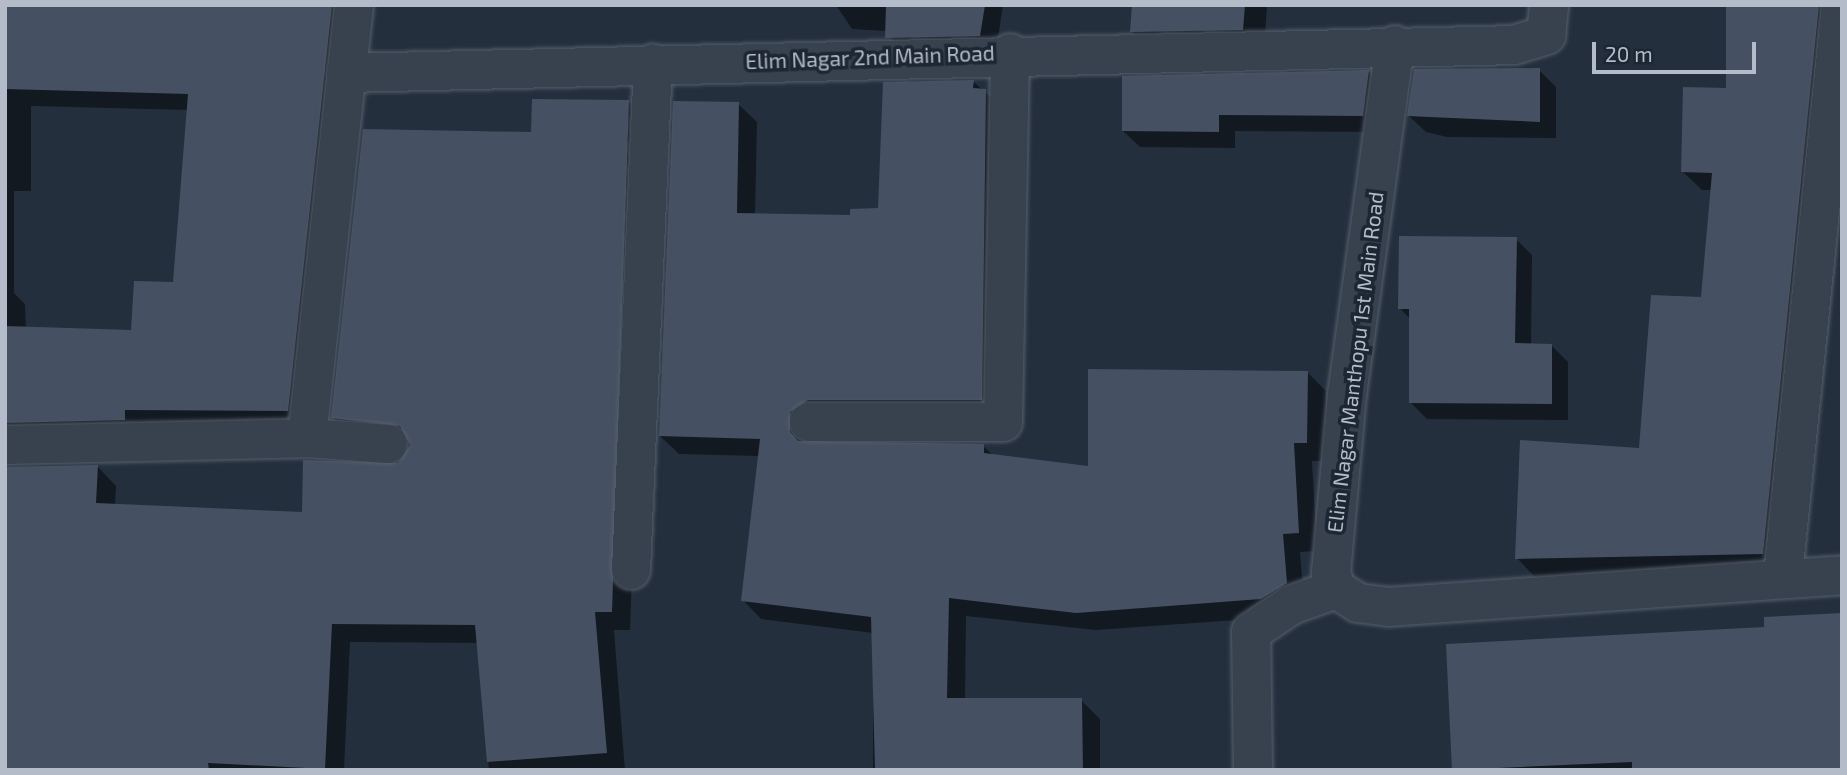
<!DOCTYPE html>
<html>
<head>
<meta charset="utf-8">
<style>
	body { margin:0 }
	#map { position:relative; width:1847px; height:775px; overflow:hidden; background:#242f3e; font-family:"Exo 2",sans-serif }
	div>[style] { position:absolute }
	.shadow>* { inset:0; background:#0007 }
	.building>* { inset:0; background:#455162 }
	.roads { filter:drop-shadow(0 0 2px #565f6c) drop-shadow(0 0 2px #565f6c) }
	.minor>* { height:38px; margin:-19px; padding:0 19px; transform-origin:19px; border-radius:19px; background:#38414e }
	span { translate:-50% -50%; white-space:nowrap; text-align:center; line-height:1.15; -webkit-text-stroke:7px #1d2633; paint-order:stroke }
	.street-label { font-size:21px; color:#b4bcc9 }
	.frame { position:absolute; inset:0; border:7px solid #b4bcc9; pointer-events:none }
	.scale { position:absolute; left:1592px; top:42px; width:164px; height:32px; box-sizing:border-box; border:4px solid #b4bcc9; border-top:0; padding-left:9px; font-size:21px; line-height:24px; white-space:nowrap; color:#b4bcc9; -webkit-text-stroke:5px #1d2633; paint-order:stroke }
</style>
</head>
<body>
<div id="map">
	<div class="shadow">
		<div style="clip-path:polygon(evenodd,5px 5px,349px 5px,305px 428px,5px 438px,5px 5px,31px 106px,188px 110px,175px 284px,133px 332px,26px 329px,25px 304px,14px 293px,14px 191px,31px 191px,31px 106px)"></div>
		<div style="clip-path:polygon(836px 5px,1003px 5px,996px 52px,903px 54px,887px 31px,852px 29px)"></div>
		<div style="clip-path:polygon(1134px 5px,1267px 5px,1264px 51px,1153px 53px,1132px 32px)"></div>
		<div style="clip-path:polygon(1728px 5px,1832px 5px,1781px 572px,1535px 577px,1517px 558px,1641px 449px,1702px 299px,1712px 190px,1702px 190px,1683px 172px,1728px 89px)"></div>
		<div style="clip-path:polygon(1539px 70px,1556px 87px,1556px 138px,1447px 137px,1426px 132px,1409px 116px)"></div>
		<div style="clip-path:polygon(1369px 72px,1385px 88px,1379px 132px,1235px 131px,1235px 148px,1140px 147px,1123px 131px,1123px 78px)"></div>
		<div style="clip-path:polygon(974px 82px,1003px 109px,999px 418px,808px 429px,806px 443px,983px 446px,994px 456px,1089px 468px,1308px 373px,1326px 391px,1325px 461px,1312px 461px,1317px 551px,1300px 552px,1304px 602px,1279px 617px,1096px 630px,966px 616px,965px 700px,1081px 700px,1100px 719px,1100px 770px,873px 770px,873px 633px,761px 619px,743px 600px,759px 456px,679px 454px,660px 436px,738px 104px,757px 122px,755px 215px,852px 216px,879px 210px)"></div>
		<div style="clip-path:polygon(629px 102px,648px 121px,630px 630px,614px 630px,625px 770px,489px 770px,478px 643px,350px 642px,344px 770px,5px 770px,97px 466px,116px 486px,115px 505px,304px 514px,407px 458px,411px 443px,352px 436px,333px 417px,533px 134px)"></div>
		<div style="clip-path:polygon(1516px 239px,1532px 255px,1531px 345px,1552px 346px,1568px 362px,1568px 420px,1427px 419px,1410px 402px,1410px 319px,1400px 308px)"></div>
		<div style="clip-path:polygon(1766px 629px,1842px 770px,1455px 770px)"></div>
	</div>
	<div class="building">
		<div style="clip-path:polygon(5px 5px,332px 5px,288px 411px,125px 410px,125px 420px,5px 423px,5px 326px,131px 330px,134px 281px,173px 282px,188px 94px,5px 89px)"></div>
		<div style="clip-path:polygon(886px 5px,985px 5px,980px 36px,885px 38px)"></div>
		<div style="clip-path:polygon(1132px 5px,1245px 5px,1243px 30px,1130px 32px)"></div>
		<div style="clip-path:polygon(1726px 5px,1819px 5px,1763px 554px,1515px 559px,1520px 440px,1639px 448px,1651px 295px,1701px 297px,1712px 173px,1681px 172px,1683px 87px,1726px 88px)"></div>
		<div style="clip-path:polygon(1540px 68px,1540px 122px,1407px 116px,1414px 69px)"></div>
		<div style="clip-path:polygon(1369px 70px,1363px 116px,1219px 115px,1219px 132px,1122px 131px,1122px 76px)"></div>
		<div style="clip-path:polygon(974px 80px,973px 88px,986px 89px,982px 400px,808px 400px,790px 412px,790px 432px,798px 441px,984px 444px,984px 453px,1088px 466px,1088px 369px,1308px 371px,1307px 443px,1294px 443px,1299px 533px,1283px 534px,1287px 583px,1261px 599px,1076px 613px,949px 598px,947px 698px,1082px 698px,1083px 770px,875px 770px,871px 617px,741px 601px,760px 439px,659px 436px,673px 101px,739px 102px,737px 213px,850px 215px,850px 209px,878px 208px,883px 82px)"></div>
		<div style="clip-path:polygon(532px 99px,629px 100px,612px 612px,595px 612px,607px 753px,487px 762px,475px 625px,332px 624px,325px 769px,208px 763px,209px 770px,5px 770px,5px 467px,98px 465px,96px 503px,302px 512px,303px 460px,398px 463px,410px 445px,400px 426px,331px 418px,363px 129px,531px 132px)"></div>
		<div style="clip-path:polygon(1399px 236px,1517px 237px,1515px 343px,1552px 344px,1552px 404px,1409px 403px,1409px 309px,1398px 309px)"></div>
		<div style="clip-path:polygon(1842px 613px,1842px 770px,1632px 770px,1632px 762px,1452px 770px,1446px 644px,1764px 627px,1764px 617px)"></div>
	</div>
	<div class="roads">
		<div class="minor">
			<div style="left:1395px;top:45px;width:352px;rotate:97.8deg"></div>
			<div style="left:1347px;top:394px;width:179px;rotate:95.1deg"></div>
			<div style="left:1331px;top:572px;width:18px;rotate:74deg"></div>
			<div style="left:1336px;top:589px;width:26px;rotate:32deg"></div>
			<div style="left:1358px;top:603px;width:31px;rotate:7deg"></div>
			<div style="left:1389px;top:607px;width:454px;rotate:-4deg"></div>
			<div style="left:346px;top:73px;width:1168px;rotate:-1.37deg"></div>
			<div style="left:1514px;top:45px;width:34px;rotate:-17deg"></div>
			<div style="left:1546px;top:35px;width:30px;rotate:-84deg"></div>
			<div style="left:809px;top:422px;width:194px"></div>
			<div style="left:1003px;top:422px;width:369px;rotate:-88.9deg"></div>
			<div style="left:307px;top:438px;width:81px;rotate:4.2deg"></div>
			<div style="left:5px;top:445px;width:302px;rotate:-1.3deg"></div>
			<div style="left:307px;top:438px;width:436px;rotate:-83.8deg"></div>
			<div style="left:631px;top:570px;width:507px;rotate:-87.52deg"></div>
			<div style="left:1783px;top:576px;width:574px;rotate:-84.2deg"></div>
			<div style="left:1253px;top:770px;width:138px;rotate:-90.8deg"></div>
			<div style="left:1251px;top:632px;width:48px;rotate:-34deg"></div>
			<div style="left:1291px;top:605px;width:48px;rotate:-19.6deg"></div>
		</div>
	</div>
	<div class="street-label">
		<span style="left:870px;top:57px;rotate:-2deg">Elim Nagar 2nd Main Road</span>
		<span style="left:1355px;top:362px;rotate:-83deg">Elim Nagar Manthopu 1st Main Road</span>
	</div>
	<div class="frame"></div>
	<div class="scale">20 m</div>
</div>
</body>
</html>
